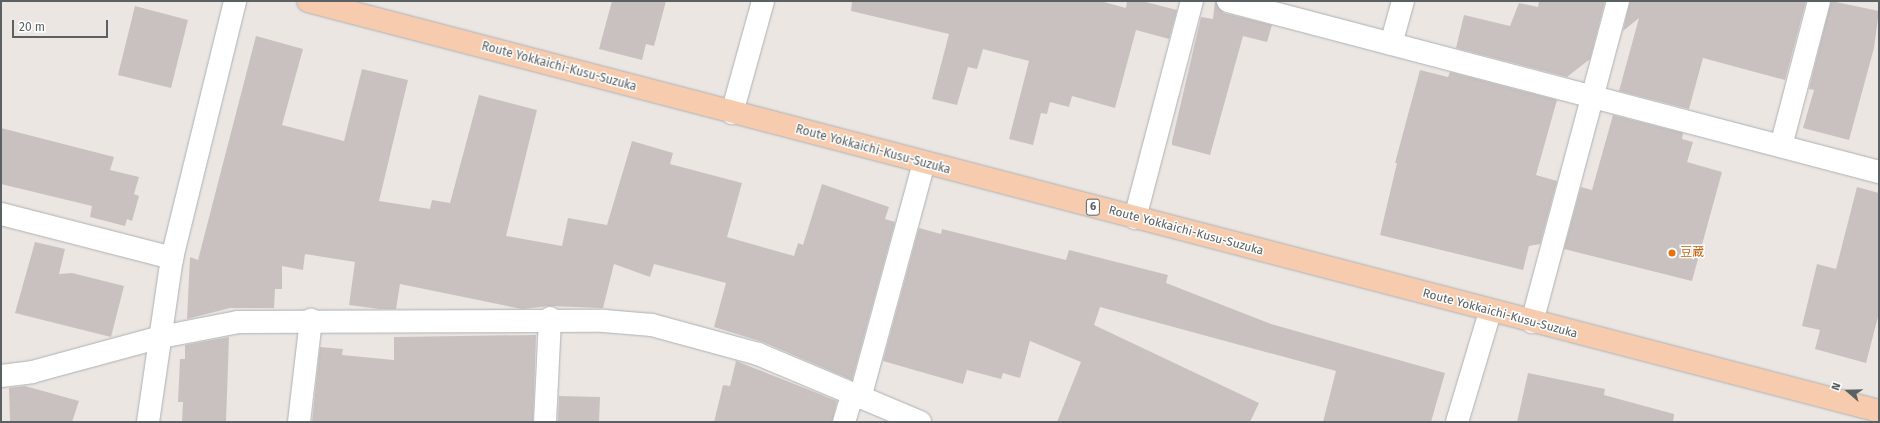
<!DOCTYPE html>
<html>
<head>
<meta charset="utf-8">
<style>
	body { margin:0 }
	#map { position:relative; width:1880px; height:423px; overflow:hidden; background:#ece6e3; font-family:"Fira Sans","Noto Sans JP",sans-serif }
	div>[style] { position:absolute }
	.building>* { inset:0; background:#c8c1c0 }
	.roads { filter:drop-shadow(0 0 1px #acb1b2) drop-shadow(0 0 1px #acb1b2) }
	.minor>* { height:22px; margin:-11px; padding:0 11px; transform-origin:11px; border-radius:11px; background:#fff }
	.major>* { height:22px; margin:-11px; padding:0 11px; transform-origin:11px; border-radius:11px; background:#f6cbae }
	.dots>* { width:11px; height:11px; translate:-50% -50%; box-sizing:border-box; border:2px solid #fff; border-radius:50% }
	span { translate:-50% -50%; white-space:nowrap; text-align:center; line-height:1.15; -webkit-text-stroke:3px #fff; paint-order:stroke }
	.shield-label span { padding:1px 3px; background:#fff; border:1px solid; border-radius:3px; -webkit-text-stroke-width:0 }
	.shield-label { font-size:11px; color:#5b6162; font-weight:700 }
	.street-label { font-size:12px; color:#5b6162 }
	.food-label { font-size:12px; color:#c56008 }
	.left { translate:0 -50%; text-align:left }
	.frame { position:absolute; inset:0; border:2px solid #5b6162; pointer-events:none }
	.north { position:absolute; left:1828px; top:371px; width:40px; height:40px; -webkit-text-stroke:3px #fff; paint-order:stroke; rotate:290deg; font-size:11px; font-weight:700; line-height:16px; text-align:center; color:#5b6162 }
	.north::after { content:''; display:block; margin:auto; width:14px; height:18px; background:#5b6162; clip-path:polygon(50% 0,100% 100%,50% 72%,0 100%) }
	.scale { position:absolute; left:12px; top:20px; width:96px; height:18px; box-sizing:border-box; border:2px solid #5b6162; border-top:0; padding-left:5px; font-size:12px; line-height:14px; white-space:nowrap; color:#5b6162; -webkit-text-stroke:3px #fff; paint-order:stroke }
</style>
</head>
<body>
<div id="map">
	<div class="building">
		<div style="clip-path:polygon(612px 1px,666px 1px,654px 46px,646px 44px,642px 60px,599px 49px)"></div>
		<div style="clip-path:polygon(852px 1px,1100px 1px,1126px 8px,1127px 1px,1142px 1px,1177px 10px,1169px 39px,1136px 30px,1115px 108px,1072px 96px,1069px 107px,1050px 102px,1047px 114px,1041px 113px,1033px 145px,1009px 139px,1029px 61px,983px 49px,977px 69px,968px 67px,957px 105px,932px 99px,949px 34px,851px 11px)"></div>
		<div style="clip-path:polygon(1215px 1px,1224px 13px,1272px 25px,1267px 42px,1243px 36px,1210px 155px,1172px 145px,1172px 141px,1201px 17px,1213px 19px)"></div>
		<div style="clip-path:polygon(1539px 1px,1605px 1px,1590px 59px,1567px 77px,1456px 48px,1464px 15px,1510px 26px,1519px 3px,1538px 7px)"></div>
		<div style="clip-path:polygon(1630px 1px,1806px 1px,1785px 80px,1703px 58px,1689px 109px,1619px 91px,1639px 18px,1623px 31px)"></div>
		<div style="clip-path:polygon(1831px 1px,1879px 11px,1874px 48px,1849px 140px,1803px 128px,1814px 90px,1809px 89px)"></div>
		<div style="clip-path:polygon(135px 6px,188px 20px,171px 88px,118px 75px)"></div>
		<div style="clip-path:polygon(256px 36px,303px 49px,282px 125px,344px 141px,362px 69px,408px 80px,379px 201px,430px 209px,432px 200px,450px 203px,479px 95px,537px 110px,506px 236px,562px 246px,568px 218px,607px 225px,632px 141px,673px 153px,670px 164px,742px 183px,727px 237px,794px 256px,798px 243px,803px 245px,822px 184px,889px 207px,885px 219px,895px 222px,852px 380px,763px 342px,714px 327px,726px 283px,654px 264px,650px 277px,614px 264px,603px 308px,550px 306px,522px 309px,400px 284px,396px 309px,380px 309px,349px 305px,355px 262px,305px 254px,303px 270px,282px 266px,282px 289px,275px 289px,274px 308px,230px 308px,187px 319px,190px 257px,198px 260px)"></div>
		<div style="clip-path:polygon(1420px 70px,1448px 77px,1450px 72px,1557px 100px,1536px 175px,1557px 181px,1540px 244px,1529px 246px,1523px 270px,1380px 235px,1397px 163px,1395px 163px)"></div>
		<div style="clip-path:polygon(1613px 115px,1683px 133px,1682px 139px,1693px 142px,1687px 162px,1722px 172px,1692px 281px,1564px 249px,1581px 187px,1592px 190px)"></div>
		<div style="clip-path:polygon(1px 128px,114px 157px,110px 170px,139px 177px,134px 194px,139px 196px,132px 221px,127px 219px,125px 226px,90px 217px,92px 206px,1px 184px)"></div>
		<div style="clip-path:polygon(1857px 187px,1879px 193px,1879px 313px,1866px 363px,1815px 349px,1820px 330px,1802px 326px,1817px 264px,1836px 269px)"></div>
		<div style="clip-path:polygon(919px 228px,941px 234px,942px 229px,1066px 260px,1069px 250px,1168px 275px,1166px 283px,1271px 324px,1445px 373px,1431px 422px,1323px 422px,1336px 371px,1100px 307px,1094px 325px,1259px 403px,1250px 422px,1057px 422px,1081px 362px,1030px 341px,1020px 378px,1003px 373px,1001px 379px,967px 370px,963px 384px,883px 361px)"></div>
		<div style="clip-path:polygon(35px 242px,65px 249px,59px 274px,72px 273px,124px 286px,111px 337px,15px 313px)"></div>
		<div style="clip-path:polygon(536px 335px,533px 422px,312px 422px,320px 347px,343px 349px,342px 355px,394px 360px,394px 337px)"></div>
		<div style="clip-path:polygon(229px 337px,226px 422px,182px 422px,183px 402px,178px 402px,180px 359px,185px 359px,185px 345px)"></div>
		<div style="clip-path:polygon(736px 361px,837px 401px,832px 422px,714px 422px,723px 385px,730px 386px)"></div>
		<div style="clip-path:polygon(1528px 373px,1605px 389px,1604px 395px,1674px 414px,1673px 422px,1517px 422px)"></div>
		<div style="clip-path:polygon(25px 386px,79px 401px,72px 422px,10px 422px,9px 388px)"></div>
		<div style="clip-path:polygon(559px 396px,600px 397px,599px 422px,558px 422px)"></div>
	</div>
	<div class="roads">
		<div class="minor">
			<div style="left:1228px;top:1px;width:673px;rotate:14.72deg"></div>
			<div style="left:1391px;top:44px;width:45px;rotate:-74.4deg"></div>
			<div style="left:732px;top:113px;width:116px;rotate:-74.5deg"></div>
			<div style="left:1781px;top:146px;width:150px;rotate:-75.3deg"></div>
			<div style="left:1px;top:214px;width:177px;rotate:14.4deg"></div>
			<div style="left:1135px;top:218px;width:224px;rotate:-75.3deg"></div>
			<div style="left:1532px;top:322px;width:332px;rotate:-75deg"></div>
			<div style="left:1px;top:376px;width:31px;rotate:-7deg"></div>
			<div style="left:32px;top:372px;width:134px;rotate:-15.2deg"></div>
			<div style="left:161px;top:337px;width:78px;rotate:-11deg"></div>
			<div style="left:238px;top:322px;width:366px;rotate:-0.2deg"></div>
			<div style="left:604px;top:321px;width:48px;rotate:4.8deg"></div>
			<div style="left:652px;top:325px;width:110px;rotate:15.3deg"></div>
			<div style="left:758px;top:354px;width:176px;rotate:22.8deg"></div>
			<div style="left:860px;top:398px;width:244px;rotate:-74.8deg"></div>
			<div style="left:148px;top:422px;width:166px;rotate:-81.7deg"></div>
			<div style="left:172px;top:258px;width:265px;rotate:-76.2deg"></div>
			<div style="left:299px;top:422px;width:103px;rotate:-83.3deg"></div>
			<div style="left:545px;top:422px;width:104px;rotate:-87.2deg"></div>
			<div style="left:844px;top:422px;width:27px;rotate:-73deg"></div>
			<div style="left:1457px;top:422px;width:115px;rotate:-73.3deg"></div>
		</div>
		<div class="major">
			<div style="left:308px;top:1px;width:1624px;rotate:14.63deg"></div>
		</div>
	</div>
	<div class="dots">
		<div style="left:1672px;top:253px;background:#e8710a"></div>
	</div>
	<div class="shield-label">
		<span style="left:1093px;top:207px">6</span>
	</div>
	<div class="street-label">
		<span style="left:559px;top:67px;rotate:15deg">Route Yokkaichi-Kusu-Suzuka</span>
		<span style="left:873px;top:150px;rotate:15deg">Route Yokkaichi-Kusu-Suzuka</span>
		<span style="left:1186px;top:231px;rotate:15deg">Route Yokkaichi-Kusu-Suzuka</span>
		<span style="left:1500px;top:314px;rotate:15deg">Route Yokkaichi-Kusu-Suzuka</span>
	</div>
	<div class="food-label">
		<span class="left" style="left:1680px;top:253px">豆蔵</span>
	</div>
	<div class="frame"></div>
	<div class="north">N</div>
	<div class="scale">20 m</div>
</div>
</body>
</html>
